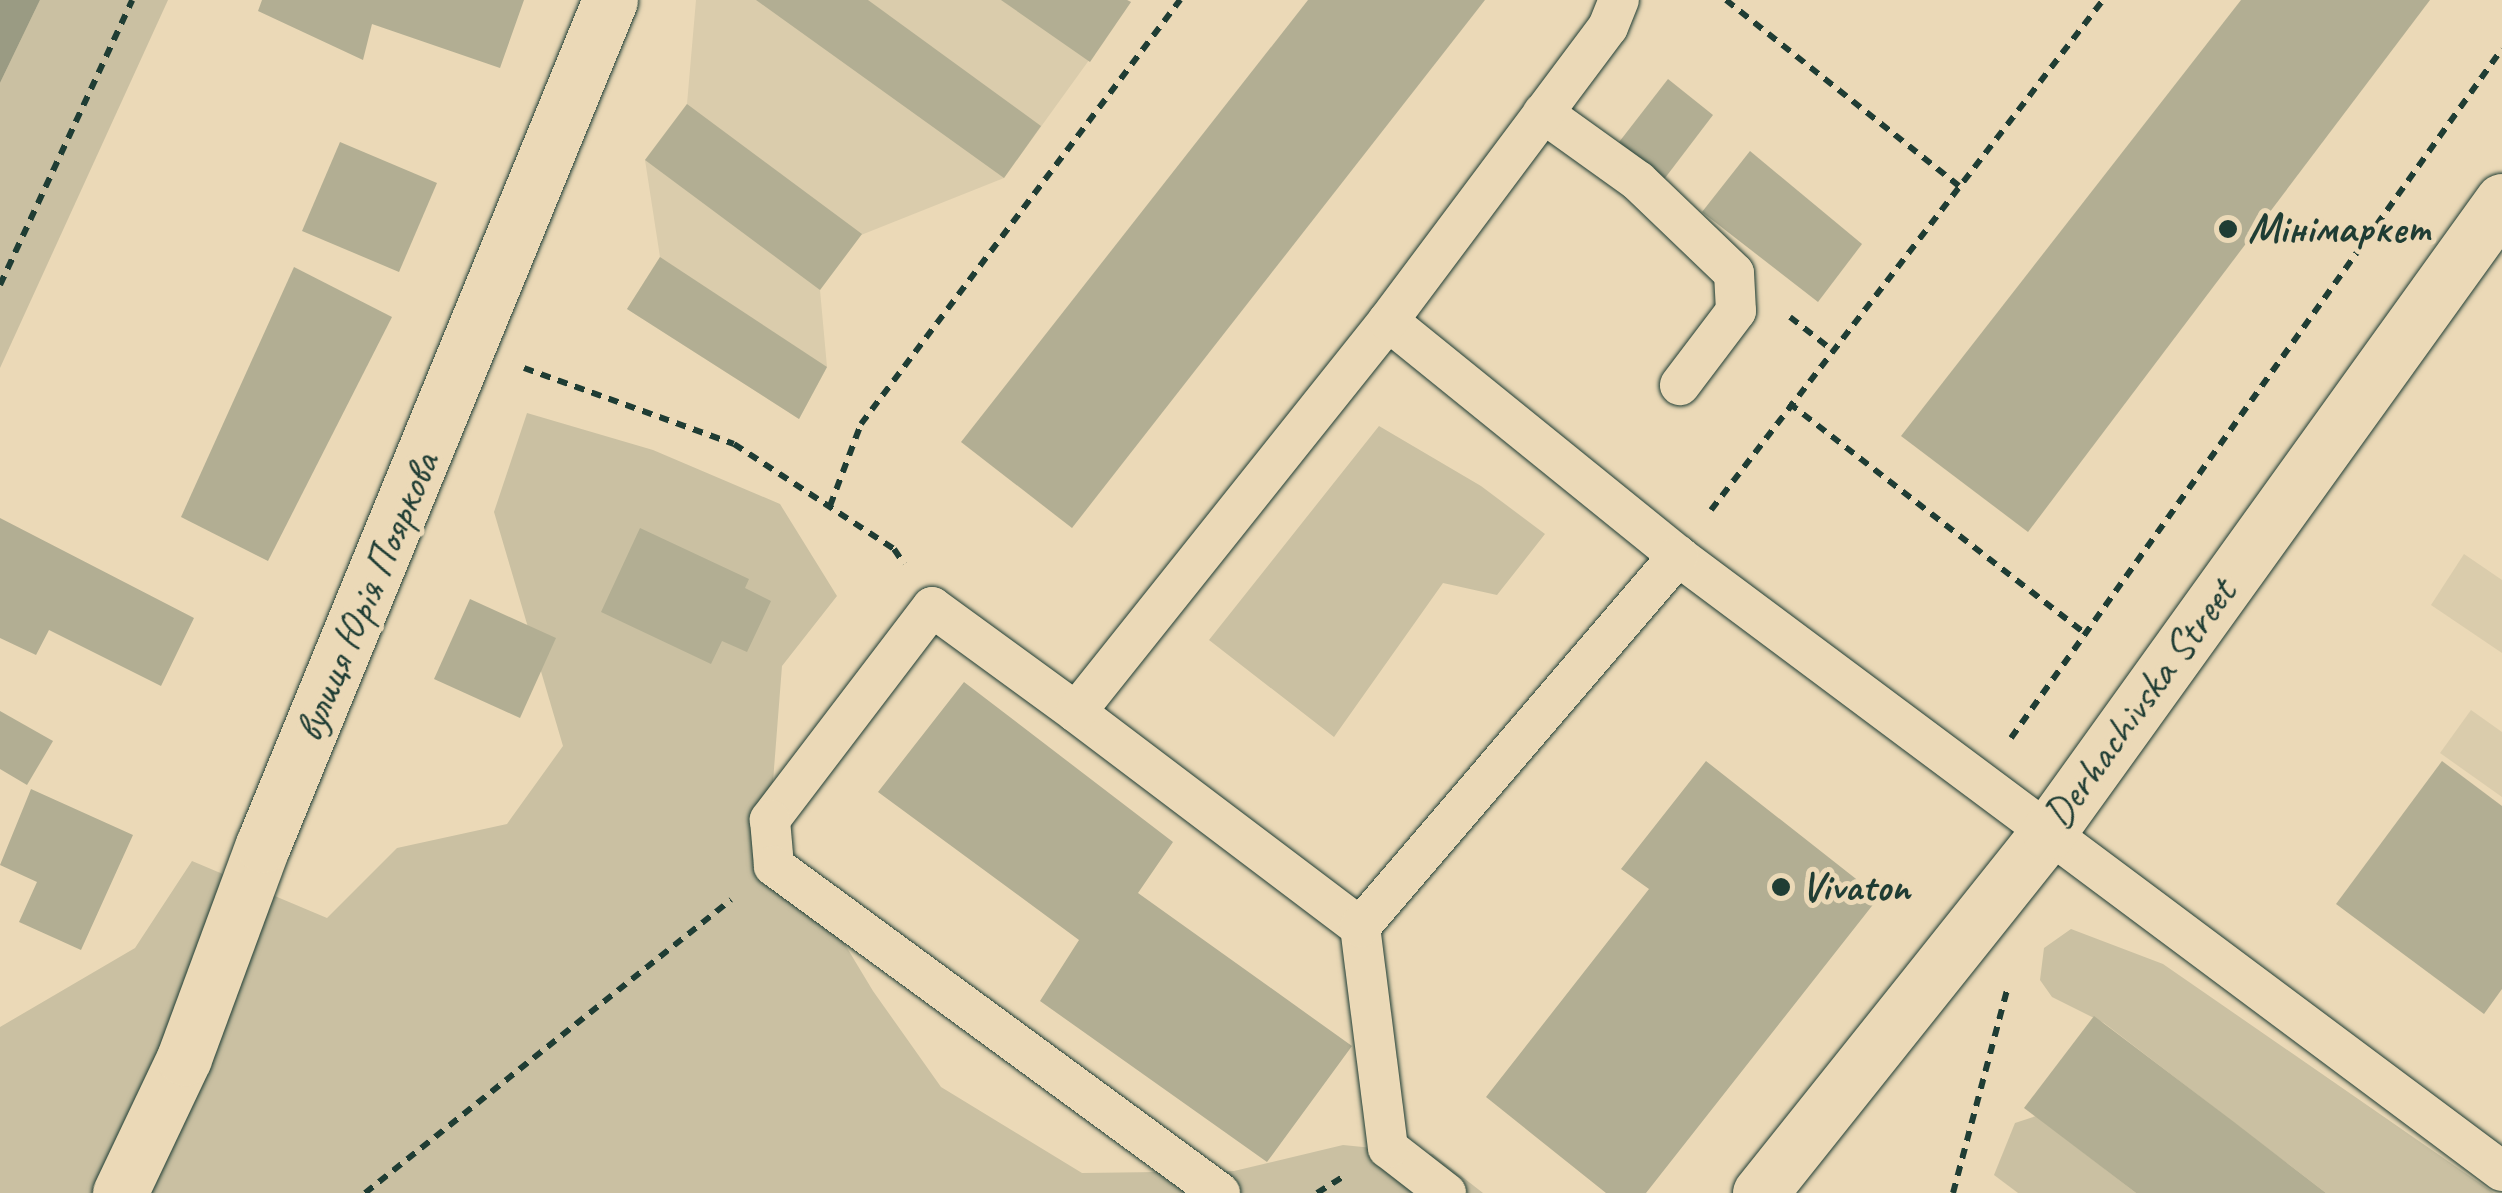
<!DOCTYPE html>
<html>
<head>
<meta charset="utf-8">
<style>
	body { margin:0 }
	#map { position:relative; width:2502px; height:1193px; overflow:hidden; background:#ebd9b7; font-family:Caveat,sans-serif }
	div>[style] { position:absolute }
	.built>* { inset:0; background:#daccac }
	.green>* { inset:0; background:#cac0a2 }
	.water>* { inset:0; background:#9a9b83 }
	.building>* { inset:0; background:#b2ae93 }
	.path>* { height:6px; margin-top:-3px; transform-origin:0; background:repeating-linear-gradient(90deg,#1f3d34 0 10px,transparent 0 18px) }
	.roads { filter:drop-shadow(0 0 2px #1f3d34) drop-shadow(0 0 2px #1f3d34) }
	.lane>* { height:40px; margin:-20px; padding:0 20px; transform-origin:20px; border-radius:20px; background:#ebd9b7 }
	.street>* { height:55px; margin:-27.5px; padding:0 27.5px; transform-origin:27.5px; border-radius:27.5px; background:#ebd9b7 }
	.dots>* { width:28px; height:28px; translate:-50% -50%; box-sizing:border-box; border:5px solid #ebd9b7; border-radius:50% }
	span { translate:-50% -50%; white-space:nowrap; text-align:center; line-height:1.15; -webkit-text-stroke:10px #ebd9b7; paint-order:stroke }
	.poi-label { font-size:42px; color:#1f3d34; font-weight:700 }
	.left { translate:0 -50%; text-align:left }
	.street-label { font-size:42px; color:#1f3d34 }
</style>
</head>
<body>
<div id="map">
	<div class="built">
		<div style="clip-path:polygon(696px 0,1127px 0,1131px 2px,1004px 178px,861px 235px,820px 290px,827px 367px,799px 419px,627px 309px,660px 257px,645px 160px,687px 104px)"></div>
		<div style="clip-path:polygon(2464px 554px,2502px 580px,2502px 653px,2431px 605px)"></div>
		<div style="clip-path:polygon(2471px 710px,2502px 732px,2502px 797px,2440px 753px)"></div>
	</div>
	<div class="green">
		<div style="clip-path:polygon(40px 0,168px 0,0 368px,0 83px)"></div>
		<div style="clip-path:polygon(527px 413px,653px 450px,780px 504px,837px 596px,782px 666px,770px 820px,873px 991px,941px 1087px,1082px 1173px,1234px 1171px,1343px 1145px,1433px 1154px,1483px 1193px,0 1193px,0 1027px,135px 948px,192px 861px,327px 918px,397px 848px,507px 824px,563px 746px,494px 512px)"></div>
		<div style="clip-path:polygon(1379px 426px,1481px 486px,1545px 534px,1497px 595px,1443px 583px,1334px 737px,1209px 640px)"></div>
		<div style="clip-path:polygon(2071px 929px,2163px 964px,2494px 1193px,2326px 1193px,2104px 1023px,2052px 997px,2040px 980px,2044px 948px)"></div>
		<div style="clip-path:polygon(2036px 1116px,2136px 1193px,2018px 1193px,1994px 1175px,2015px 1123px)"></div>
	</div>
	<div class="water">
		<div style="clip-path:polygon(0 0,40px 0,0 83px)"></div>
	</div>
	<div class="building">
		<div style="clip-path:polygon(262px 0,524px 0,500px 68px,372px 24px,363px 60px,258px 11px)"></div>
		<div style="clip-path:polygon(756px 0,868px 0,1041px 126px,1004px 178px)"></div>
		<div style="clip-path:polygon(1001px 0,1127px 0,1131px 2px,1090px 62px)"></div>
		<div style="clip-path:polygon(1308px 0,1485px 0,1072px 528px,961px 442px)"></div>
		<div style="clip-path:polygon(2241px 0,2430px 0,2028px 532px,1901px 436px)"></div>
		<div style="clip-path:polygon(1668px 79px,1713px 115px,1662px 182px,1616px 146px)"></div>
		<div style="clip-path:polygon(687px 104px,862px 234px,820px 290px,645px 160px)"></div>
		<div style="clip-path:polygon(340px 142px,437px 183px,399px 272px,302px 231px)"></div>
		<div style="clip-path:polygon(1750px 151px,1862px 244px,1818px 302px,1702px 212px)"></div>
		<div style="clip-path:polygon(660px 257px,827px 367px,799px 419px,627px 309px)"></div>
		<div style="clip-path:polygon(294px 267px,392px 317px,268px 561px,181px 517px)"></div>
		<div style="clip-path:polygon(0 518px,194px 618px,161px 686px,49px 630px,36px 655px,0 638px)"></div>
		<div style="clip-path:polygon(640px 528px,749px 579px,745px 588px,771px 601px,747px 652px,722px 641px,711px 664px,601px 612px)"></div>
		<div style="clip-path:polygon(470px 599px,556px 638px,520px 718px,434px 679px)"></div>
		<div style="clip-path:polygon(964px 682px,1173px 842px,1138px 893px,1352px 1046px,1267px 1162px,1040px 1001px,1079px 940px,878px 792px)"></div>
		<div style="clip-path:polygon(0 711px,53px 741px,27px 785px,0 769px)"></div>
		<div style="clip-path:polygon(1706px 761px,1879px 897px,1646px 1193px,1606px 1193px,1486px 1097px,1649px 889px,1621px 869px)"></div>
		<div style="clip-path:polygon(2442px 761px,2502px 806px,2502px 989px,2484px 1014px,2336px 904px)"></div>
		<div style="clip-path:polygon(31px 789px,133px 835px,81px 950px,19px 922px,37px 882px,0 865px)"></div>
		<div style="clip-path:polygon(2094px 1016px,2234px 1122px,2326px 1193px,2136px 1193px,2024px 1108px)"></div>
	</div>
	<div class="path">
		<div style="left:1726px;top:0;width:298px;rotate:38.6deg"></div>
		<div style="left:0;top:285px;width:314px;rotate:-65.1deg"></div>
		<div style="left:1790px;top:317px;width:52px;rotate:38deg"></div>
		<div style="left:524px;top:368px;width:223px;rotate:19.9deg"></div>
		<div style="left:734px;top:444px;width:191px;rotate:33.3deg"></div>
		<div style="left:894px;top:549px;width:18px;rotate:56deg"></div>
		<div style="left:1789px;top:403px;width:378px;rotate:37.9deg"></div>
		<div style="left:830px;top:506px;width:88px;rotate:-69.3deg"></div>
		<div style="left:861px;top:424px;width:531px;rotate:-53.04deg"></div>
		<div style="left:1711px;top:510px;width:643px;rotate:-52.45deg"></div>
		<div style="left:2011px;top:738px;width:846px;rotate:-54.53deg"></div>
		<div style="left:365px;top:1193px;width:469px;rotate:-38.7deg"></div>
		<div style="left:1317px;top:1193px;width:34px;rotate:-32deg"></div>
		<div style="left:1953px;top:1193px;width:214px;rotate:-75.1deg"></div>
	</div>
	<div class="roads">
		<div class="lane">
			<div style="left:1543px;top:113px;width:117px;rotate:35.6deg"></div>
			<div style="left:1638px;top:181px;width:133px;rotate:43.8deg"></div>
			<div style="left:1734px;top:273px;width:38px;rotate:87deg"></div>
			<div style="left:1736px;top:311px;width:93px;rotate:127.1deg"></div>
			<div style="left:1388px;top:321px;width:373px;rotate:39deg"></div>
			<div style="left:1678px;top:556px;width:1028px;rotate:36.74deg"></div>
			<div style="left:1076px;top:712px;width:178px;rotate:-143.9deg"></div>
			<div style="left:932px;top:607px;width:268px;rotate:127.3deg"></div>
			<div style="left:770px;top:820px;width:46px;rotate:85deg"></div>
			<div style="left:774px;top:866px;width:553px;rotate:36.25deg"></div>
			<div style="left:1360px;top:927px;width:356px;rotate:-142.9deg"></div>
			<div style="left:1076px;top:712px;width:500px;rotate:-51.41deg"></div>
			<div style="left:1388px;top:321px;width:367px;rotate:-53.2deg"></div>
			<div style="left:1608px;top:27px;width:29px;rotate:-68deg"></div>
			<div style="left:1446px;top:1193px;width:73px;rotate:-142.2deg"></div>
			<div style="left:1388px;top:1148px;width:223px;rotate:-97.2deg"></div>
			<div style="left:1360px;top:927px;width:489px;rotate:-49.4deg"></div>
		</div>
		<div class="street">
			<div style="left:120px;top:1193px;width:149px;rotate:-64.6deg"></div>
			<div style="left:184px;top:1058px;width:227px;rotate:-69.7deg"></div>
			<div style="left:263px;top:845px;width:913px;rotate:-67.67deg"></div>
			<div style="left:1760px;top:1193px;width:463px;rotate:-51.4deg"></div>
			<div style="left:2049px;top:831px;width:776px;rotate:-54.28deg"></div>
		</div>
	</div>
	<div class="dots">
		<div style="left:2228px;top:229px;background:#1f3d34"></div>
		<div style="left:1781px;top:887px;background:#1f3d34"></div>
	</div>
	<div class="poi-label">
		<span class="left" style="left:2248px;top:229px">Мінімаркет</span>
		<span class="left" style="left:1801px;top:887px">Vivaton</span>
	</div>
	<div class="street-label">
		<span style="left:367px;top:597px;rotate:-67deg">вулиця Юрія Пояркова</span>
		<span style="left:2140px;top:704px;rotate:-54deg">Derhachivska Street</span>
	</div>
</div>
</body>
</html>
